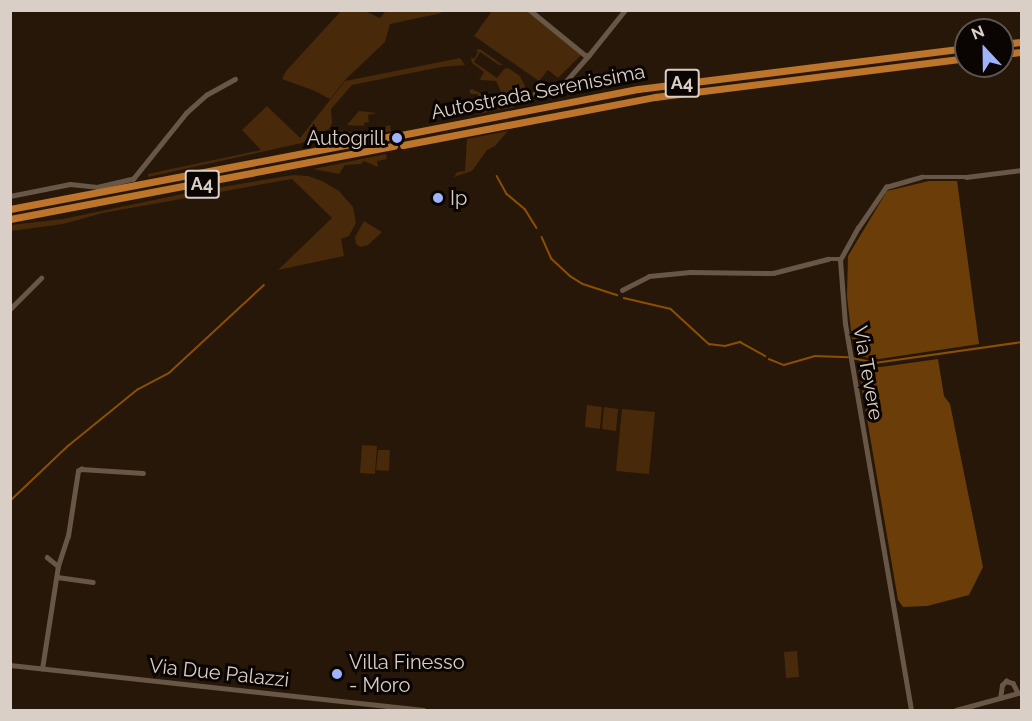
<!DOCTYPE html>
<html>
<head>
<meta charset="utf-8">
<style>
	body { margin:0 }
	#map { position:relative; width:1032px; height:721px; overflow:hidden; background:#261709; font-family:Raleway,sans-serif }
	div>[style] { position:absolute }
	.green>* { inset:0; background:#482909 }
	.forest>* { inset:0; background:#6b3d09 }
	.stream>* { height:1.5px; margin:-0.75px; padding:0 0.75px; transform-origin:0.75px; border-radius:0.75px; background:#8b4f04 }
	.minor>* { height:4.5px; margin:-2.25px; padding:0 2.25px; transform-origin:2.25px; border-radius:2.25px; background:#685646 }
	.highway>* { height:7px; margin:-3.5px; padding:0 3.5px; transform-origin:3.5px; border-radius:3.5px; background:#bc752a }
	.dots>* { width:16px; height:16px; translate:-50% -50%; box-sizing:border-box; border:3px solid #0a0502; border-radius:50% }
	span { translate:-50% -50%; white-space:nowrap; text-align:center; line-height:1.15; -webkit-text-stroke:6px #0a0502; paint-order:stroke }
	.shield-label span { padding:2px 4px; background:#0a0502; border:2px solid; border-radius:4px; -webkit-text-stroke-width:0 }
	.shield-label { font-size:18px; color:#dacfc6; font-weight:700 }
	.street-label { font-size:20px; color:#dacfc6 }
	.poi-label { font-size:20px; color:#dacfc6 }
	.right { translate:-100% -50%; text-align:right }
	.left { translate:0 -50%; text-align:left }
	.frame { position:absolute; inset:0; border:12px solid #dacfc6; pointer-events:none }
	.north { position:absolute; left:954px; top:18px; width:60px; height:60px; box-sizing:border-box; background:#0a0502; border:2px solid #5d5650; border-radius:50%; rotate:338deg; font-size:16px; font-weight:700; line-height:24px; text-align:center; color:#dacfc6 }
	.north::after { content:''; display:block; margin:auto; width:21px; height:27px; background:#a0b3fd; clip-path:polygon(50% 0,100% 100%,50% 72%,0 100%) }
</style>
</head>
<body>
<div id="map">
	<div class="green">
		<div style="clip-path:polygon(438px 11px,442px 13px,390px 24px,385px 42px,346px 79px,330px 99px,315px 91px,282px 79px,286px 71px,341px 11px,365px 11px,380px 18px,386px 11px)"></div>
		<div style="clip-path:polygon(492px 11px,528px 11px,581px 55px,558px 78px,548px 70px,539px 81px,474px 36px)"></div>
		<div style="clip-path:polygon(480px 49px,503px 65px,499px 65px,480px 52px,474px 62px,497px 78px,504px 69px,508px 68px,520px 76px,527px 90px,542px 99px,502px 94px,496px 81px,481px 80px,470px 73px,480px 79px,484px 72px,472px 63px,471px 57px,474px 59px,478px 52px,476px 50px)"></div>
		<div style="clip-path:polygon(460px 58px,465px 65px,441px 67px,352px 85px,331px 109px,332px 123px,329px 129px,302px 143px,148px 177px,148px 174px,261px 150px,242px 130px,267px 106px,300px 138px,345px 81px)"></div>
		<div style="clip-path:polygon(472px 89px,496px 100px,516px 107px,478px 114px,474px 109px,481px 105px,481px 99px,477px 94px,471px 94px,469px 90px)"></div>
		<div style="clip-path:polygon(359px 111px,377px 113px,368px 115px,369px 122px,364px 123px,364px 126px,347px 125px)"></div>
		<div style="clip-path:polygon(390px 125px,391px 131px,318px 144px,338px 130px,362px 134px)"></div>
		<div style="clip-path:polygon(508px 131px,495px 146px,487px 150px,472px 171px,454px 177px,457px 172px,465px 171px,467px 139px)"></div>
		<div style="clip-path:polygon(386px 154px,387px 159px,377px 161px,378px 167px,364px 161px,361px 164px,345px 165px,339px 174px,313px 169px)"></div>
		<div style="clip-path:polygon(293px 175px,308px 176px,322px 181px,339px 191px,353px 207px,356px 223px,349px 236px,341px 239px,344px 256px,278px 270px,332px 218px,292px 179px,103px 213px,63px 224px,11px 231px,11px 225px,63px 219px,187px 193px)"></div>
		<div style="clip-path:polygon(364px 221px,382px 232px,368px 245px,360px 247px,356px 244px,355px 237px)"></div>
		<div style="clip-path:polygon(587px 405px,602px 407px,600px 429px,585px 427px)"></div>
		<div style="clip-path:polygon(604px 407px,618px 409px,616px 431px,602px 429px)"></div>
		<div style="clip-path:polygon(622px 409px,655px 412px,649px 474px,616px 471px)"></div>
		<div style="clip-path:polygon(362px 445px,377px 446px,375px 474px,360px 473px)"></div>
		<div style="clip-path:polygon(378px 450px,390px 450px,389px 471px,376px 470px)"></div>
		<div style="clip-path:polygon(797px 651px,799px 677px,786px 678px,784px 652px)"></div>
	</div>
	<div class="forest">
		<div style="clip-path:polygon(929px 181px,957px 181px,979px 344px,879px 359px,858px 356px,852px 338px,847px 297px,848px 256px,887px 191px)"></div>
		<div style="clip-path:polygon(938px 359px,944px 396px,950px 404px,983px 567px,969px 595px,927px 606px,903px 607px,898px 600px,858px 366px,881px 367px)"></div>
	</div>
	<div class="stream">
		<div style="left:497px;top:176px;width:21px;rotate:61deg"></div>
		<div style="left:507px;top:194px;width:23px;rotate:40deg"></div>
		<div style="left:525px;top:209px;width:22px;rotate:58deg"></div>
		<div style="left:542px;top:237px;width:24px;rotate:66deg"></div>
		<div style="left:552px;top:259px;width:25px;rotate:43deg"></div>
		<div style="left:570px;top:276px;width:15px;rotate:32deg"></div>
		<div style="left:583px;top:284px;width:36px;rotate:18deg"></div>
		<div style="left:624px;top:298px;width:48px;rotate:13.2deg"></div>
		<div style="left:671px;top:309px;width:52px;rotate:42.6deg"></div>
		<div style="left:709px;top:344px;width:16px;rotate:7deg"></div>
		<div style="left:725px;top:346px;width:16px;rotate:-15deg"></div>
		<div style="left:740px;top:342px;width:29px;rotate:29deg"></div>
		<div style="left:852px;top:358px;width:24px;rotate:12deg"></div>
		<div style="left:875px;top:363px;width:148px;rotate:-8.1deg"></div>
		<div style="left:769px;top:359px;width:16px;rotate:22deg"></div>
		<div style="left:784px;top:365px;width:32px;rotate:-16deg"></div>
		<div style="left:815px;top:356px;width:33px;rotate:2deg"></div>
		<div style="left:10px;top:501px;width:80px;rotate:-43.5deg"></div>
		<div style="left:68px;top:446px;width:89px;rotate:-39.1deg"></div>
		<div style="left:137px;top:390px;width:36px;rotate:-28deg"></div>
		<div style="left:169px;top:373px;width:129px;rotate:-42.8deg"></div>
	</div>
	<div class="minor">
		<div style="left:530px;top:10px;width:71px;rotate:39.3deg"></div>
		<div style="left:585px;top:55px;width:4px"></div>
		<div style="left:589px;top:55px;width:58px;rotate:-51.3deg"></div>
		<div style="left:535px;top:93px;width:10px;rotate:6deg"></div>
		<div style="left:545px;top:94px;width:16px;rotate:-22deg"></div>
		<div style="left:560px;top:88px;width:44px;rotate:-48.7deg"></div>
		<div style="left:10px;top:196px;width:61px;rotate:-11.3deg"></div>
		<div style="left:70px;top:184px;width:27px;rotate:6deg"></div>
		<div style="left:97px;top:187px;width:37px;rotate:-13deg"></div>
		<div style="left:133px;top:179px;width:85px;rotate:-51.2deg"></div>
		<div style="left:186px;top:113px;width:27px;rotate:-42deg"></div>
		<div style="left:206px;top:95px;width:33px;rotate:-29deg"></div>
		<div style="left:622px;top:290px;width:30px;rotate:-27deg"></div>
		<div style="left:649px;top:276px;width:41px;rotate:-5.6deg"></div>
		<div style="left:690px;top:272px;width:83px;rotate:0.7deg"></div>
		<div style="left:773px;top:273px;width:57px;rotate:-14.3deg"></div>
		<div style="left:828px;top:259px;width:13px"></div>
		<div style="left:10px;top:309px;width:44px;rotate:-45deg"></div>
		<div style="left:47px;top:557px;width:14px;rotate:39deg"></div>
		<div style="left:57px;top:577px;width:36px;rotate:8deg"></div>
		<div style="left:10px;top:665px;width:416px;rotate:6.2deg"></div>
		<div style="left:42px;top:669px;width:104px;rotate:-81.2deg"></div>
		<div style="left:58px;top:566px;width:32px;rotate:-72deg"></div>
		<div style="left:68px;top:536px;width:66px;rotate:-81.3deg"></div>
		<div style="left:78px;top:471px;width:4px;rotate:-34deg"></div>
		<div style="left:81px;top:469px;width:62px;rotate:3.7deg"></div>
		<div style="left:1000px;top:698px;width:13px;rotate:-81deg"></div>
		<div style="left:1002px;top:685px;width:6px;rotate:-45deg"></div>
		<div style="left:1006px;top:681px;width:7px;rotate:16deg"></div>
		<div style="left:1013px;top:683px;width:11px;rotate:63deg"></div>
		<div style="left:911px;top:710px;width:392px;rotate:-99.7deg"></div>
		<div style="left:845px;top:324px;width:64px;rotate:-94.5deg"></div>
		<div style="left:840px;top:260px;width:37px;rotate:-61deg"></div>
		<div style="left:858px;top:228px;width:50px;rotate:-55.7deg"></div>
		<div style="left:886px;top:187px;width:37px;rotate:-16deg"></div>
		<div style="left:922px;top:177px;width:44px"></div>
		<div style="left:966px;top:177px;width:56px;rotate:-7.1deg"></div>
		<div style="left:956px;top:710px;width:68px;rotate:-15.3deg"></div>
	</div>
	<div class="highway">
		<div style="left:1002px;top:44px;width:20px;rotate:-6deg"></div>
		<div style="left:1002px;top:54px;width:20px;rotate:-6deg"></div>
		<div style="left:401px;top:135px;width:241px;rotate:-11deg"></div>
		<div style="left:638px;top:89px;width:331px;rotate:-7.1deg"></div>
		<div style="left:403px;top:145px;width:257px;rotate:-10.8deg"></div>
		<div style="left:655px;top:97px;width:313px;rotate:-7.1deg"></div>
		<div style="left:10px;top:209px;width:388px;rotate:-10.8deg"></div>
		<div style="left:10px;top:219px;width:391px;rotate:-10.8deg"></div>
	</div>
	<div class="dots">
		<div style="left:397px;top:138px;background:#a0b3fd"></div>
		<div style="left:438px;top:198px;background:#a0b3fd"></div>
		<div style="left:337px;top:674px;background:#a0b3fd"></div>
	</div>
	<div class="shield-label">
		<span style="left:682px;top:83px">A4</span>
		<span style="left:202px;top:184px">A4</span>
	</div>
	<div class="street-label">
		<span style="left:538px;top:92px;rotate:-11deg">Autostrada Serenissima</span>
		<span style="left:868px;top:373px;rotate:80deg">Via Tevere</span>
		<span style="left:219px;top:673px;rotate:6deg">Via Due Palazzi</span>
	</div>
	<div class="poi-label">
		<span class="right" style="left:385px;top:138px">Autogrill</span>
		<span class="left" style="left:450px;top:198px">Ip</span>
		<span class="left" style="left:349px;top:674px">Villa Finesso<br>- Moro</span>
	</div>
	<div class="frame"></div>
	<div class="north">N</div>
</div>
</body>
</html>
